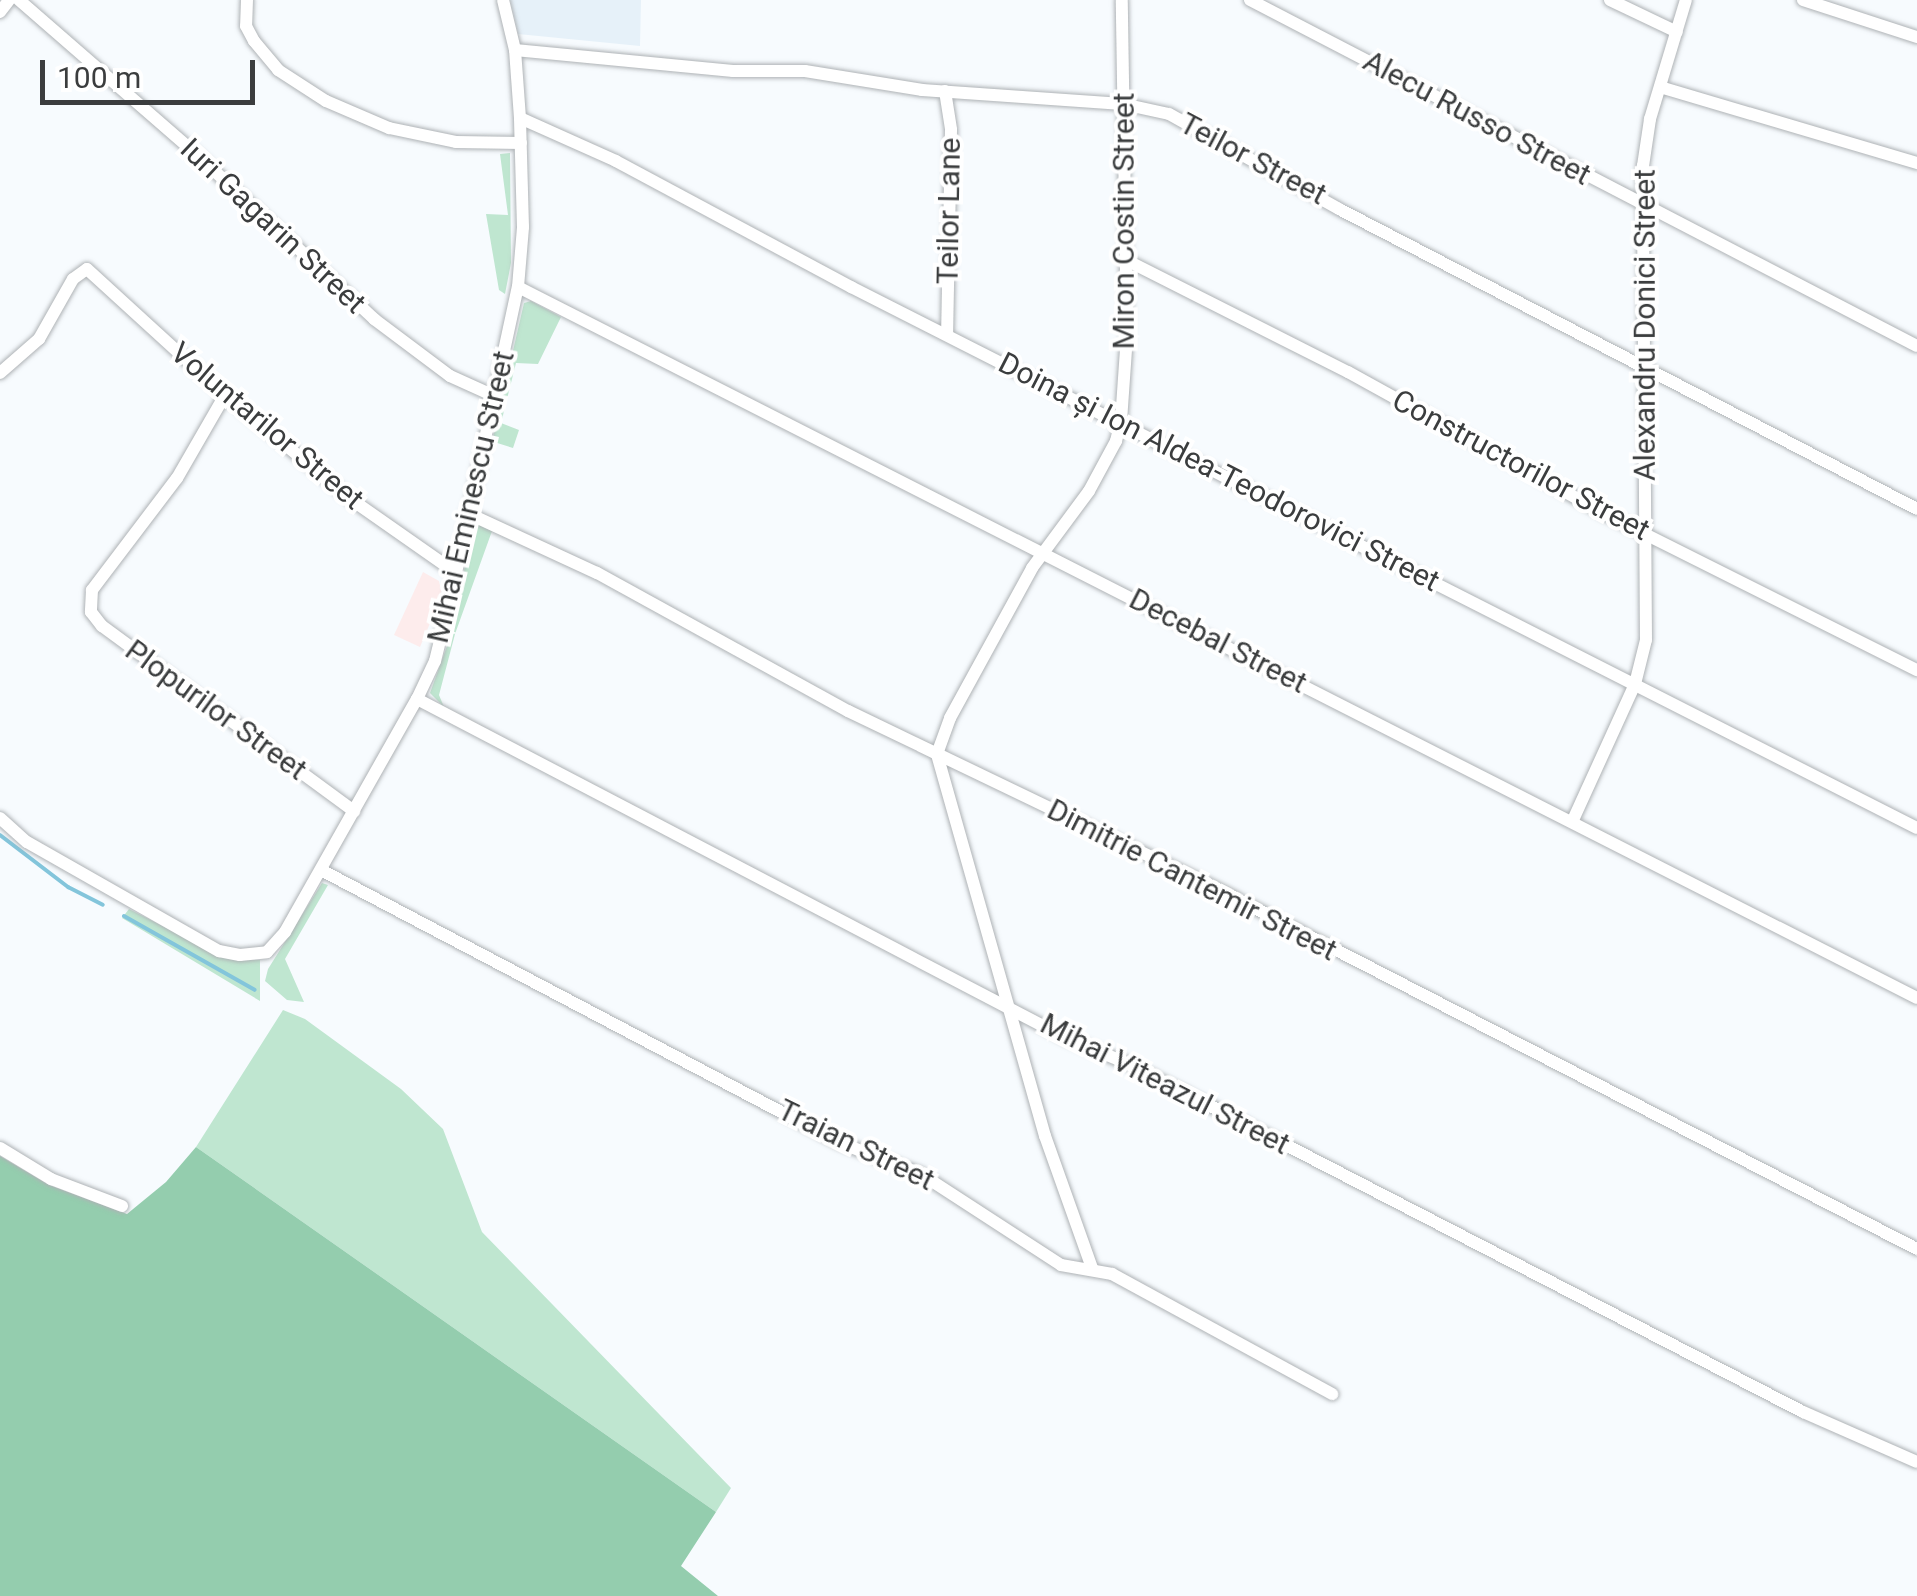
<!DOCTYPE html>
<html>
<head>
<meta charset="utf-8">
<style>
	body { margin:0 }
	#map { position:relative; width:1917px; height:1596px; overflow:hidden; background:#f7fbfe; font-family:Roboto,sans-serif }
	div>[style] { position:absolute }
	.commercial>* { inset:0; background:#fdecec }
	.built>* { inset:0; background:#e6f1f9 }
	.green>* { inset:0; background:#bfe6d0 }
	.forest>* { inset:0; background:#94cdae }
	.stream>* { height:4px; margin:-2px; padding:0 2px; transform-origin:2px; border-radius:2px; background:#83c5db }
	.roads { filter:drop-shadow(0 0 2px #aeb2b5) drop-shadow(0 0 2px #aeb2b5) }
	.minor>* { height:12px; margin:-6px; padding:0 6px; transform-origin:6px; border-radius:6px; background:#fff }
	span { translate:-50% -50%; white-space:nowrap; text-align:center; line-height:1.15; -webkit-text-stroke:8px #fff; paint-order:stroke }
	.street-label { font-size:30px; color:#3b3d3e }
	.scale { position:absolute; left:40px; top:60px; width:215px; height:45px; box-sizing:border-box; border:5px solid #3b3d3e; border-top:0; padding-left:12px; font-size:30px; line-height:35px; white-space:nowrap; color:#3b3d3e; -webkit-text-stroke:8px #fff; paint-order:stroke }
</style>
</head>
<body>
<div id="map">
	<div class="commercial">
		<div style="clip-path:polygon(423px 572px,439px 581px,442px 595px,420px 647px,394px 635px)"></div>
	</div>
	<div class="built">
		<div style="clip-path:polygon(510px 0,641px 0,640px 46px,518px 34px)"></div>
	</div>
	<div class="green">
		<div style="clip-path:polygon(510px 153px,511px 263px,505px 294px,499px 290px,486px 214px,508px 215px,500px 154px)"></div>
		<div style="clip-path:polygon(531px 301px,561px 317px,538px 364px,516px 363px,501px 423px,519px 430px,513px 448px,494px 442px,478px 502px,524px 303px)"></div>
		<div style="clip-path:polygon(479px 524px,492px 531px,455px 634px,439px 695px,444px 707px,430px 693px,447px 646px,474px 526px)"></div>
		<div style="clip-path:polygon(322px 883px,328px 885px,285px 959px,304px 1002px,287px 1000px,265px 981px,268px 969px)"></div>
		<div style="clip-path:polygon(129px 909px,228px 959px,260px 960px,260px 1001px,122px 918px)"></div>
		<div style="clip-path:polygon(283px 1010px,305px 1019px,401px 1089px,443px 1129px,482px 1232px,731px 1488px,716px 1512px,196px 1147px)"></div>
	</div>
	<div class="forest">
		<div style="clip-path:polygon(196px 1147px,716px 1512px,681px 1566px,718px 1596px,0 1596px,0 1156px,49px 1185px,127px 1214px,166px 1182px)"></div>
	</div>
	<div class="stream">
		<div style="left:0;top:835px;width:86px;rotate:37.4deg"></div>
		<div style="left:68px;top:887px;width:39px;rotate:27deg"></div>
		<div style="left:124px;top:916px;width:150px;rotate:29.5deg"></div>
	</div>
	<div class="roads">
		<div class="minor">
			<div style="left:19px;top:0;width:235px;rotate:41deg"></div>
			<div style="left:196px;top:154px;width:243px;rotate:42.8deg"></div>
			<div style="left:374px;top:319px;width:95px;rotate:36.9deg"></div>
			<div style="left:450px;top:376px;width:48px;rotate:24.4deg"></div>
			<div style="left:247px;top:0;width:26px;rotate:92deg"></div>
			<div style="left:246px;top:26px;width:17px;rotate:62deg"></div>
			<div style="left:254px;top:41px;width:38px;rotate:50deg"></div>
			<div style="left:278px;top:70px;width:57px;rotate:32.9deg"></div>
			<div style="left:326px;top:101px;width:69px;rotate:23.2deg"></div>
			<div style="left:389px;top:128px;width:68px;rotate:11.8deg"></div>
			<div style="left:456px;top:142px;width:65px;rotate:0.9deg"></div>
			<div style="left:1250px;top:0;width:751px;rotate:27.42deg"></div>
			<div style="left:1610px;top:0;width:74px;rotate:25.5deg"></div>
			<div style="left:1803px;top:0;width:120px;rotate:18deg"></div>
			<div style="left:0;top:12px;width:15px;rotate:-53deg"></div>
			<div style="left:515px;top:50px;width:219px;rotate:5.5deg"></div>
			<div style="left:733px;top:71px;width:72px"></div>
			<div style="left:805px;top:71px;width:119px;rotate:9.2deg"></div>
			<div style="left:922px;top:90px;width:201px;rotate:4deg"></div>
			<div style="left:1123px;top:104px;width:47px;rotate:12.3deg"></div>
			<div style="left:1169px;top:114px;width:195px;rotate:29.2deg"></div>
			<div style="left:1339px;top:209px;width:651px;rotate:27.43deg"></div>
			<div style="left:1660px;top:87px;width:268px;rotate:16.5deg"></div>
			<div style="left:945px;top:91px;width:39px;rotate:81deg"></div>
			<div style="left:951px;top:130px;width:202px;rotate:91.1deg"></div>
			<div style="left:520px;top:118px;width:105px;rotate:24.1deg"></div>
			<div style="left:616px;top:161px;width:267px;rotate:28.2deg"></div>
			<div style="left:851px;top:287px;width:1195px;rotate:26.91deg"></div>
			<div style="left:1126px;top:260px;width:249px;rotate:26.8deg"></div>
			<div style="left:1348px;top:372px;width:291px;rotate:28.9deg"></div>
			<div style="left:1603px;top:513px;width:351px;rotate:26.6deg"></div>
			<div style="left:518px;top:287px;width:1569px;rotate:26.94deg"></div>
			<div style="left:0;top:373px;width:52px;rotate:-41.1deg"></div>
			<div style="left:39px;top:339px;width:69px;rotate:-60.5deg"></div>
			<div style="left:73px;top:279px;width:17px;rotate:-36deg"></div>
			<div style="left:87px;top:269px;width:187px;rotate:42.4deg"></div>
			<div style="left:225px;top:395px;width:165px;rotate:39.6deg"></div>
			<div style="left:352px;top:500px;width:126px;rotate:35deg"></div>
			<div style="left:225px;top:395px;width:96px;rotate:120deg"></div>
			<div style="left:177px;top:478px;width:141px;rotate:127.2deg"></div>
			<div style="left:92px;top:590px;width:22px;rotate:93deg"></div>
			<div style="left:91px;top:612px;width:18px;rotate:52deg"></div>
			<div style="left:102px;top:626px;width:313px;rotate:36.3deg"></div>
			<div style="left:467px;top:513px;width:143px;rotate:24.8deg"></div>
			<div style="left:597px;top:573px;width:286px;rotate:28.8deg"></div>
			<div style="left:848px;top:711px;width:397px;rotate:25.7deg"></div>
			<div style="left:1206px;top:883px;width:800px;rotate:27.24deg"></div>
			<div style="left:417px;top:699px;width:732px;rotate:27.58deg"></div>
			<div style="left:1066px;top:1038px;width:68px;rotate:22.4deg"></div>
			<div style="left:1129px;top:1064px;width:759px;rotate:27.31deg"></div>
			<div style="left:1803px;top:1412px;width:124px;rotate:23.7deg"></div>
			<div style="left:0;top:818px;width:36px;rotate:42deg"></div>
			<div style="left:27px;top:842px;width:221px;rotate:29.6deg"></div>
			<div style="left:219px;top:951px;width:21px;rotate:11deg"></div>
			<div style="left:240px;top:955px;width:27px;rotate:-6deg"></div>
			<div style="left:267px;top:952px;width:27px;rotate:-48deg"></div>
			<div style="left:285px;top:932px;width:268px;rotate:-60.5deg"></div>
			<div style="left:417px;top:699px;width:42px;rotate:-64.7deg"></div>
			<div style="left:435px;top:661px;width:67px;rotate:-76.2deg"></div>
			<div style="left:451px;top:596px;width:316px;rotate:-77.8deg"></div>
			<div style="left:518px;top:287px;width:60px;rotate:-85.2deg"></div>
			<div style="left:523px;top:227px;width:109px;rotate:-91.6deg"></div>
			<div style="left:520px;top:118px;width:68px;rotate:-94.2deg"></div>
			<div style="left:515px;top:50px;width:51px;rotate:-103.5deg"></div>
			<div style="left:1573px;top:820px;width:149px;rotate:-65.5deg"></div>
			<div style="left:1635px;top:684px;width:45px;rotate:-76deg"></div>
			<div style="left:1646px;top:640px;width:474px;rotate:-90.4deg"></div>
			<div style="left:1643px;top:166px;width:48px;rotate:-81.5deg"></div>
			<div style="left:1650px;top:119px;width:124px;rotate:-73.2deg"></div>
			<div style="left:321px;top:870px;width:584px;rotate:27.75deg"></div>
			<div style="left:838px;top:1142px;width:89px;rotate:21.1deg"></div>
			<div style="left:921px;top:1174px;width:167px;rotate:33deg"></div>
			<div style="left:1061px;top:1265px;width:52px;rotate:10deg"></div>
			<div style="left:1112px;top:1274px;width:251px;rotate:28.6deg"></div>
			<div style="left:0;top:1148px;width:60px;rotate:31.3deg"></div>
			<div style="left:51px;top:1179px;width:76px;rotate:20.8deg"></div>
			<div style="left:1092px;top:1268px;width:140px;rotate:-109.6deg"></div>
			<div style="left:1045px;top:1136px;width:397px;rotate:-105.8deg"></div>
			<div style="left:937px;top:754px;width:38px;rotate:-70deg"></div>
			<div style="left:950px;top:718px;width:171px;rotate:-61.3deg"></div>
			<div style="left:1032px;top:568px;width:96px;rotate:-53.5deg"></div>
			<div style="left:1089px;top:491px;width:57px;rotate:-61.6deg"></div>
			<div style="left:1116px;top:441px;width:21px;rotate:-76deg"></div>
			<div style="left:1121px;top:421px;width:86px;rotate:-86deg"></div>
			<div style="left:1127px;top:335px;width:335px;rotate:-90.9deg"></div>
		</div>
	</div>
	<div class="street-label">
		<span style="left:1477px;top:118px;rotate:28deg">Alecu Russo Street</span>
		<span style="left:1253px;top:159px;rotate:28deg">Teilor Street</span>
		<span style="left:949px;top:211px;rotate:-89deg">Teilor Lane</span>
		<span style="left:1124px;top:221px;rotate:-90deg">Miron Costin Street</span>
		<span style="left:273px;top:226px;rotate:43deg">Iuri Gagarin Street</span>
		<span style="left:1645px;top:325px;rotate:-90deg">Alexandru Donici Street</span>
		<span style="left:267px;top:426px;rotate:40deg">Voluntarilor Street</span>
		<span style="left:1521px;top:465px;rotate:28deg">Constructorilor Street</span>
		<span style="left:1219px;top:472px;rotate:27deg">Doina și Ion Aldea-Teodorovici Street</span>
		<span style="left:471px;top:497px;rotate:-77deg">Mihai Eminescu Street</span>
		<span style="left:1218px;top:641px;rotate:27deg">Decebal Street</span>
		<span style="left:216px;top:710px;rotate:36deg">Plopurilor Street</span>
		<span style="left:1192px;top:880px;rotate:27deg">Dimitrie Cantemir Street</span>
		<span style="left:1165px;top:1084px;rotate:27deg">Mihai Viteazul Street</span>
		<span style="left:856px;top:1145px;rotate:26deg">Traian Street</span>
	</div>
	<div class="scale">100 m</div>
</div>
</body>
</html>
